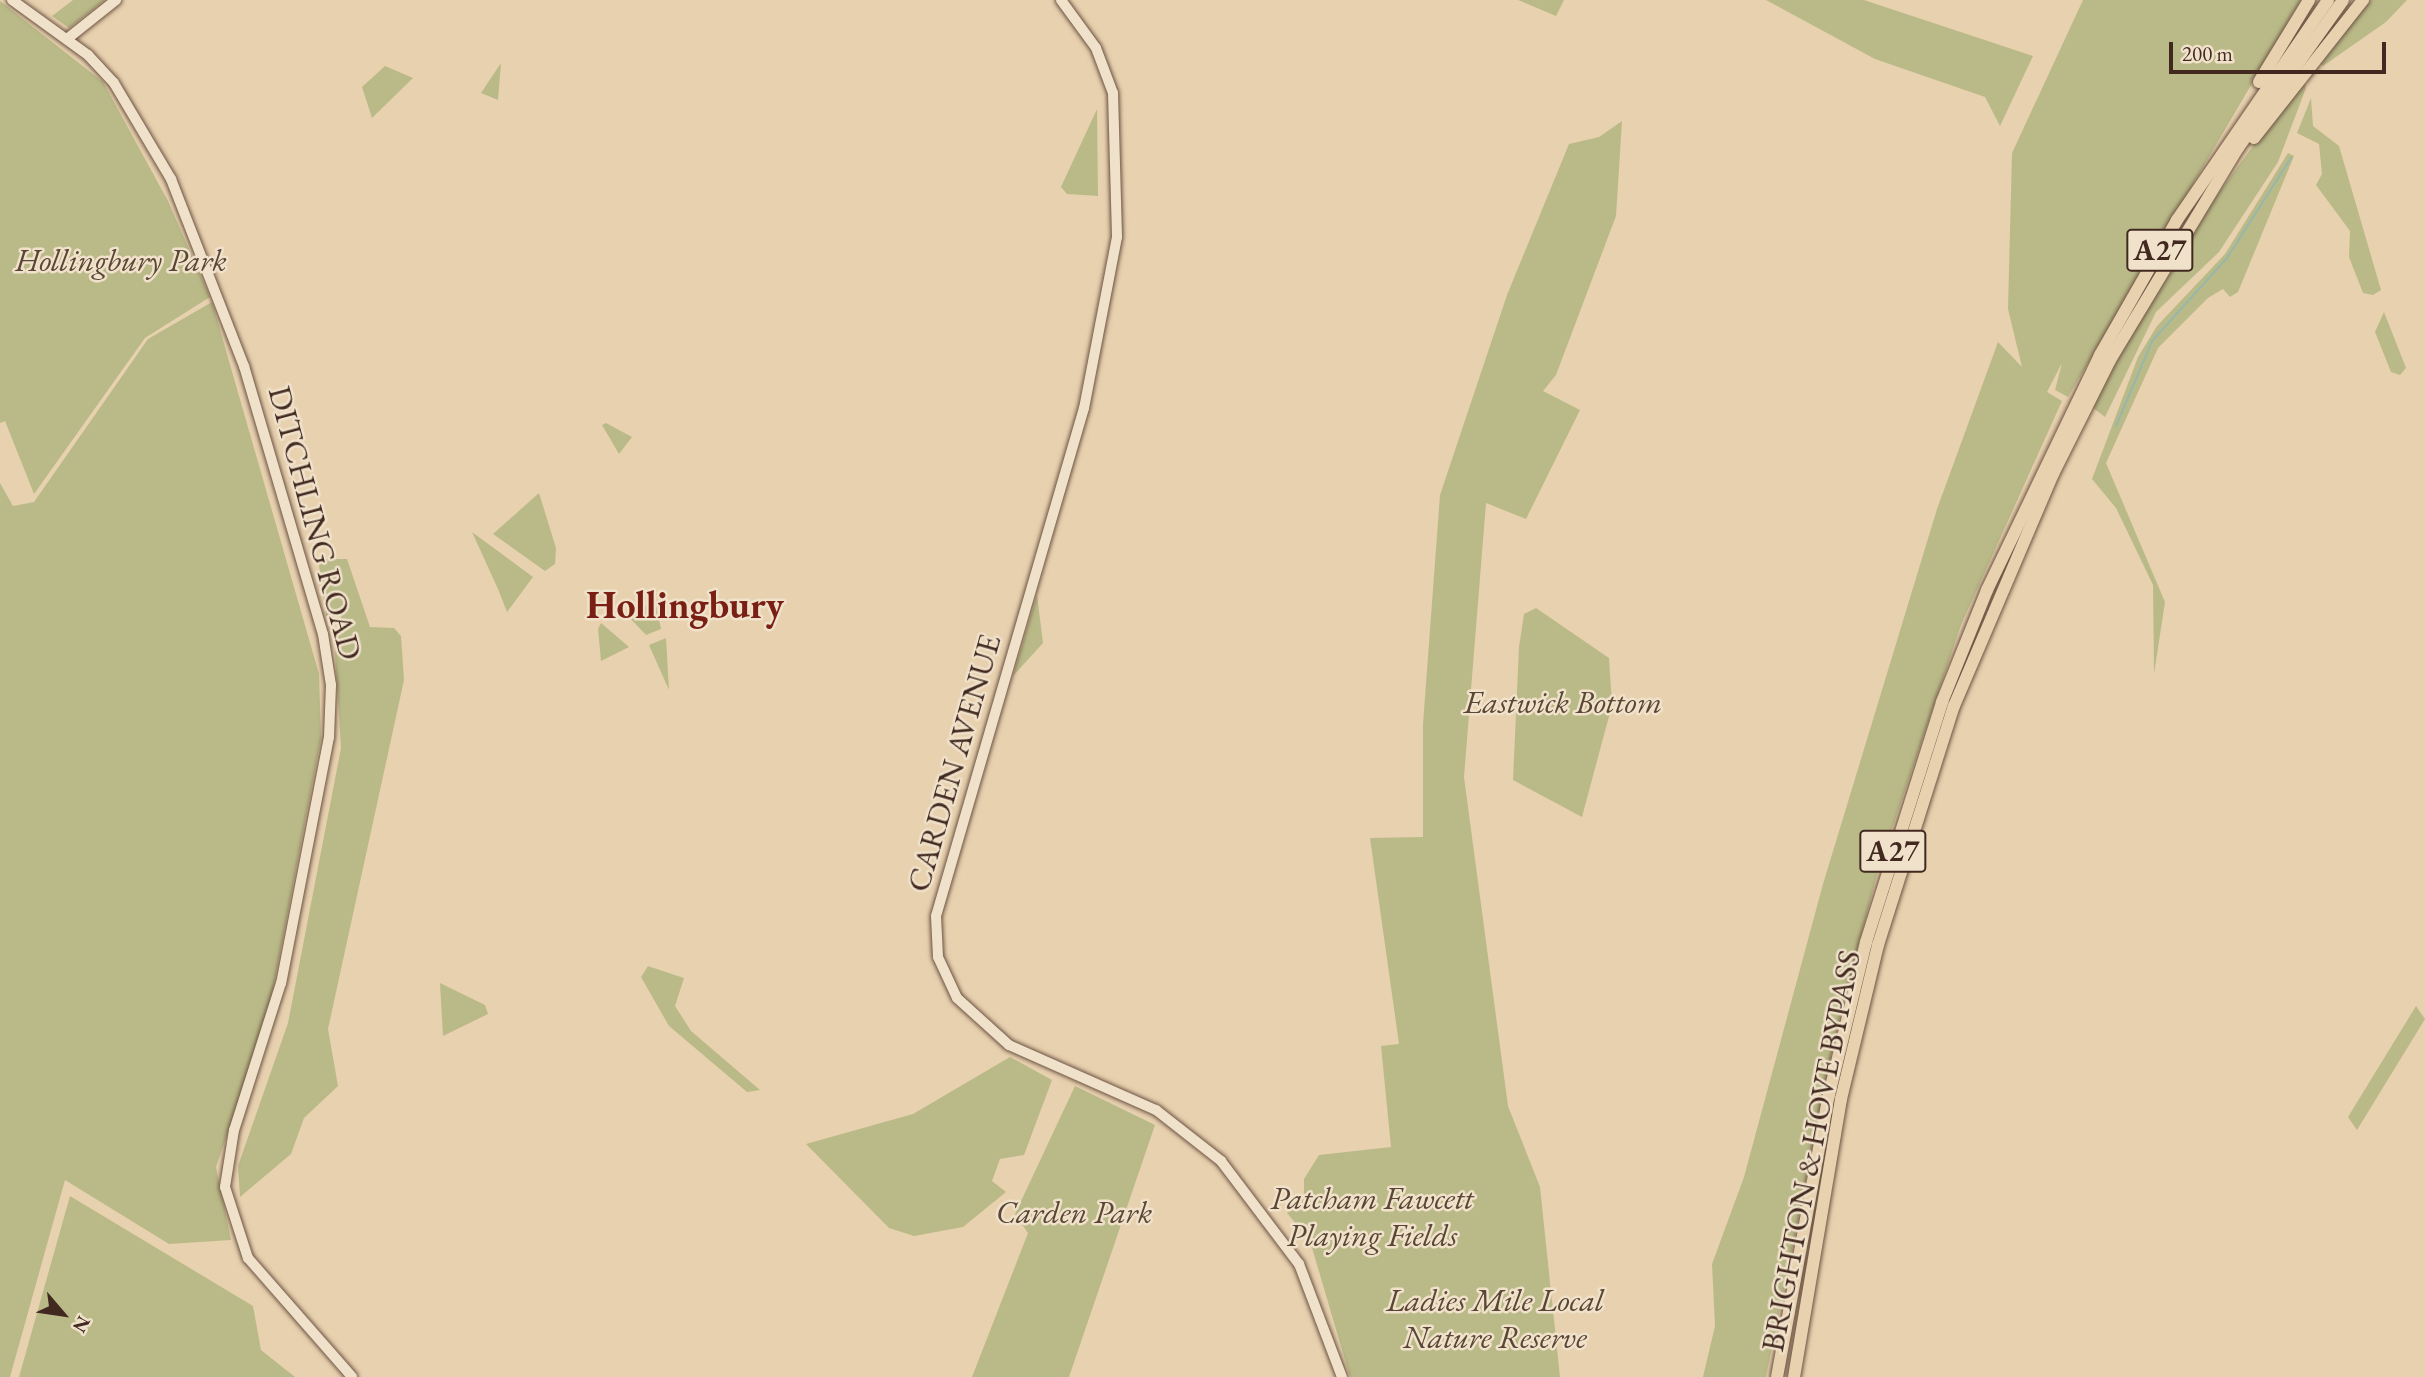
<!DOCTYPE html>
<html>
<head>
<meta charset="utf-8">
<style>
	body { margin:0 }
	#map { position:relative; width:2425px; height:1377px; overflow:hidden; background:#e8d1af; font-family:"EB Garamond",serif }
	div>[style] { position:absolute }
	.green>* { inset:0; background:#baba88 }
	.stream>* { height:2px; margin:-1px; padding:0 1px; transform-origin:1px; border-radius:1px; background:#97b7ab }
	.roads { filter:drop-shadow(0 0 2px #6c5343) drop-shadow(0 0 2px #6c5343) }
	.tertiary>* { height:10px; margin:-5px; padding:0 5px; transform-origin:5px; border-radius:5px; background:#f0e1cb }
	.trunk>* { height:12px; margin:-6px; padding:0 6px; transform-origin:6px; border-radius:6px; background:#e8d1af }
	span { translate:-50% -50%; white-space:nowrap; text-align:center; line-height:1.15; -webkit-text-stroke:5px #f0e1cb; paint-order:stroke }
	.shield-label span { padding:2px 5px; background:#f0e1cb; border:2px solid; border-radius:5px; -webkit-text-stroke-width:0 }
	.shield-label { font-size:30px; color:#42291f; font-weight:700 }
	.park-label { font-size:32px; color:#5a4634; font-style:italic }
	.street-label { font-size:32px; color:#42291f }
	.district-label { font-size:38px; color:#7a1f14; font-weight:700 }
	.north { position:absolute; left:28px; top:1279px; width:70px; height:70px; -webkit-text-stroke:5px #f0e1cb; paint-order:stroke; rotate:119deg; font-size:19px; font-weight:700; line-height:28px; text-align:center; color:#42291f }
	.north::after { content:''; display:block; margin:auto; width:24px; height:32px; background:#42291f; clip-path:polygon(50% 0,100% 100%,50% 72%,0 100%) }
	.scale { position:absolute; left:2169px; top:42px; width:217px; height:32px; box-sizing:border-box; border:4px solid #42291f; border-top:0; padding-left:9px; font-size:21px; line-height:24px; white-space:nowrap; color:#42291f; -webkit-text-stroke:5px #f0e1cb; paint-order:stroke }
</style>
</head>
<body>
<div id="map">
	<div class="green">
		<div style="clip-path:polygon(73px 0,105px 0,69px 28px,52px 16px)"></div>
		<div style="clip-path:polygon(1518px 0,1564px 0,1556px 16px)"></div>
		<div style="clip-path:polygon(1766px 0,1864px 0,2033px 56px,2000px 126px,1985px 97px,1875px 59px)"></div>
		<div style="clip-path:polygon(2083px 0,2301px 0,2068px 397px,2055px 390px,2062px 363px,2047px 392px,2062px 401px,1961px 625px,1879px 867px,1838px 1023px,1766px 1377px,1703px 1377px,1715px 1326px,1712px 1264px,1744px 1177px,1823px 884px,1937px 509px,1998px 342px,2022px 367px,2008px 309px,2012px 153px)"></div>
		<div style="clip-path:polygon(2371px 0,2407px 0,2386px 22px,2323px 66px,2318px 62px)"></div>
		<div style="clip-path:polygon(0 1px,103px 82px,168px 201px,210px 297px,145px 338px,34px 494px,5px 421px,0 423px)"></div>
		<div style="clip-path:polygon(501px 63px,498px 100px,481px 93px)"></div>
		<div style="clip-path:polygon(385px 66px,413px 78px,372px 118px,362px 87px)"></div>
		<div style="clip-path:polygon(2303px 77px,2306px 88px,2278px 162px,2219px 252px,2156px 312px,2105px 417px,2092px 407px,2130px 336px,2205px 212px)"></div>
		<div style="clip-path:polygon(2311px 98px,2313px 126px,2339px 146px,2381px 290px,2373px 295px,2363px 293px,2349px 257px,2350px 231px,2316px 185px,2322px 174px,2319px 144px,2297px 133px)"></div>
		<div style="clip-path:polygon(1097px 109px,1098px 196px,1067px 194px,1061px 187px)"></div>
		<div style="clip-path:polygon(1622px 121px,1616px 216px,1556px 375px,1543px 391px,1580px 410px,1526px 519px,1486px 503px,1464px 777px,1508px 1106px,1540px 1187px,1560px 1377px,1350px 1377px,1310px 1241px,1287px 1213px,1304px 1198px,1304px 1179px,1319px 1155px,1391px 1147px,1381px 1046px,1399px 1044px,1370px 838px,1423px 837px,1423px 724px,1440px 495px,1507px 295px,1569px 144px,1599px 137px)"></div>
		<div style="clip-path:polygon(2288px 153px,2294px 156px,2238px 292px,2230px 297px,2223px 289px,2208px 298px,2158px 348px,2106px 463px,2165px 602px,2154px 674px,2153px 585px,2116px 508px,2092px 479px,2138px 357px,2157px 326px,2225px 254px)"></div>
		<div style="clip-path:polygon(212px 302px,319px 674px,321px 738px,268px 1015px,216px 1167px,231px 1240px,169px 1244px,65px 1180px,10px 1377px,0 1377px,0 483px,13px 506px,34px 502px,148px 339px)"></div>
		<div style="clip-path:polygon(2384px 312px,2406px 368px,2400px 375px,2391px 372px,2375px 332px)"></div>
		<div style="clip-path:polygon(606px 423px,632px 437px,619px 454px,602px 425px)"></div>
		<div style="clip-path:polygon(539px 493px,556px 548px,555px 564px,545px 571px,493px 534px)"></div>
		<div style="clip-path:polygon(472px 532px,533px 577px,507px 612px,498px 589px)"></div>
		<div style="clip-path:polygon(326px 559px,347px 559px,370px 627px,394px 628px,401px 636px,404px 680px,328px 1029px,338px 1086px,304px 1118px,291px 1154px,240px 1197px,238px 1166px,288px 1023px,341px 748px,334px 637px,344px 632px,340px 613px,326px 616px,319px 565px)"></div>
		<div style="clip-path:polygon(1037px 595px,1043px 643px,1013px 676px)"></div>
		<div style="clip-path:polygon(655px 601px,661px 629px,646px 635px,628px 616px)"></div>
		<div style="clip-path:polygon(1536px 608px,1609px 658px,1612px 705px,1582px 817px,1513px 780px,1519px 647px,1524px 614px)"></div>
		<div style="clip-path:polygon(601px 623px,629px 647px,601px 661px,598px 629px)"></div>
		<div style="clip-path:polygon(666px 638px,669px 690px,649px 645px)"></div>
		<div style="clip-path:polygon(648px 966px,684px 978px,675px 1006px,691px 1031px,760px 1090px,747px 1092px,669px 1026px,641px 977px)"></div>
		<div style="clip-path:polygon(440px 983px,485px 1005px,488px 1014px,443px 1036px)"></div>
		<div style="clip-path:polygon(2416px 1006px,2425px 1019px,2357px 1130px,2348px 1117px)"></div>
		<div style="clip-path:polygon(1010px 1057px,1052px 1080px,1024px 1155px,1000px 1159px,992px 1181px,1006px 1192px,963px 1227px,914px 1236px,889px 1228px,806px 1144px,913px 1114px)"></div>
		<div style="clip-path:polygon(1075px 1086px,1155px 1125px,1069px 1377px,972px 1377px,1028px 1233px,1015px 1214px)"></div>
		<div style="clip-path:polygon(70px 1196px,253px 1306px,261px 1350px,295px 1377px,19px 1377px)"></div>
	</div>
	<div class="stream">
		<div style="left:2116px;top:426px;width:92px;rotate:-67deg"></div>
		<div style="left:2152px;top:341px;width:112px;rotate:-47.9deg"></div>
		<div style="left:2227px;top:258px;width:119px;rotate:-57.4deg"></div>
	</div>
	<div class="roads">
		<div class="tertiary">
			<div style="left:12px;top:0;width:94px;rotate:35.9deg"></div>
			<div style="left:88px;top:55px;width:38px;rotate:47deg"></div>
			<div style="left:114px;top:83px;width:112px;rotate:59.3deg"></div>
			<div style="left:171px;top:179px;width:201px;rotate:68.7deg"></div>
			<div style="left:244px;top:366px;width:279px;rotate:73.6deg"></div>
			<div style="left:323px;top:634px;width:52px;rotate:81.1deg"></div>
			<div style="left:331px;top:685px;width:52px;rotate:92.2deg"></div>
			<div style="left:329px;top:737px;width:251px;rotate:101deg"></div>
			<div style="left:281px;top:983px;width:154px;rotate:107.7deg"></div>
			<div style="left:234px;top:1130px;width:58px;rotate:99deg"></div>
			<div style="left:225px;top:1187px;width:75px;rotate:72.1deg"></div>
			<div style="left:248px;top:1258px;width:158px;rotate:48.8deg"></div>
			<div style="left:1061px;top:0;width:59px;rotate:53.9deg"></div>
			<div style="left:1096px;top:48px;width:48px;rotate:69.3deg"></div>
			<div style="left:1113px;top:93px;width:144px;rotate:88.4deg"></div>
			<div style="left:1117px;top:237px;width:174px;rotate:100.9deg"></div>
			<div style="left:1084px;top:408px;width:529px;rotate:106.24deg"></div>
			<div style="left:936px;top:916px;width:41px;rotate:87.2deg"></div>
			<div style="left:938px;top:957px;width:45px;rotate:65.1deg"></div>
			<div style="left:957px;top:998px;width:70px;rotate:42.1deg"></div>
			<div style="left:1009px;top:1045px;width:161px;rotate:23.9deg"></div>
			<div style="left:1156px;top:1110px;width:83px;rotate:38.1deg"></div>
			<div style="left:1221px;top:1161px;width:129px;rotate:52.9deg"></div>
			<div style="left:1299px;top:1264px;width:121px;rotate:69.2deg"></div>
			<div style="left:67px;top:39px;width:63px;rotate:-38.5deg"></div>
		</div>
		<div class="trunk">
			<div style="left:2259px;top:82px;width:96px;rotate:-58.6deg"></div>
			<div style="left:2254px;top:138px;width:176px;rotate:-51.7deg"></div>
			<div style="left:1777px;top:1377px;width:287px;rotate:-79.6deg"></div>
			<div style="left:1829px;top:1095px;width:157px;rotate:-76.4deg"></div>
			<div style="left:1866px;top:942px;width:252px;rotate:-72.4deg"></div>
			<div style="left:1942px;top:702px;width:121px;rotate:-68.1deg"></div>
			<div style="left:1987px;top:590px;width:261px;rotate:-64.3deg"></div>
			<div style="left:2100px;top:355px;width:155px;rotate:-60.3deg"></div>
			<div style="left:2177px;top:220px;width:267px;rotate:-55.5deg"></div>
			<div style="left:1794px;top:1377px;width:282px;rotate:-80.4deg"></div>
			<div style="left:1841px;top:1099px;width:158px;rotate:-76.5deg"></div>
			<div style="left:1878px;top:945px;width:251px;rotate:-72.4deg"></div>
			<div style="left:1954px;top:706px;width:252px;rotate:-66.9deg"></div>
			<div style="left:2053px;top:474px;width:127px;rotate:-63.4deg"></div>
			<div style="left:2110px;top:360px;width:248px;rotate:-58.9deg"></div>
			<div style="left:2238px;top:148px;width:181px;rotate:-54.6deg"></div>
		</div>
	</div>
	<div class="shield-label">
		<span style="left:2160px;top:250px">A27</span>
		<span style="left:1893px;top:851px">A27</span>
	</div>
	<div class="park-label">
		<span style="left:121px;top:260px">Hollingbury Park</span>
		<span style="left:1563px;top:702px">Eastwick Bottom</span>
		<span style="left:1372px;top:1217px">Patcham Fawcett<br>Playing Fields</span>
		<span style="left:1074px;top:1212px">Carden Park</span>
		<span style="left:1495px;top:1319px">Ladies Mile Local<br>Nature Reserve</span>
	</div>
	<div class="street-label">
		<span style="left:315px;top:523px;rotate:75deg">DITCHLING ROAD</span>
		<span style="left:954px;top:763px;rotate:-74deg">CARDEN AVENUE</span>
		<span style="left:1811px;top:1151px;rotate:-79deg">BRIGHTON &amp; HOVE BYPASS</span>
	</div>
	<div class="district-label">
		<span style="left:685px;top:605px">Hollingbury</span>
	</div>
	<div class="north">N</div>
	<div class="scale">200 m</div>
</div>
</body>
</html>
